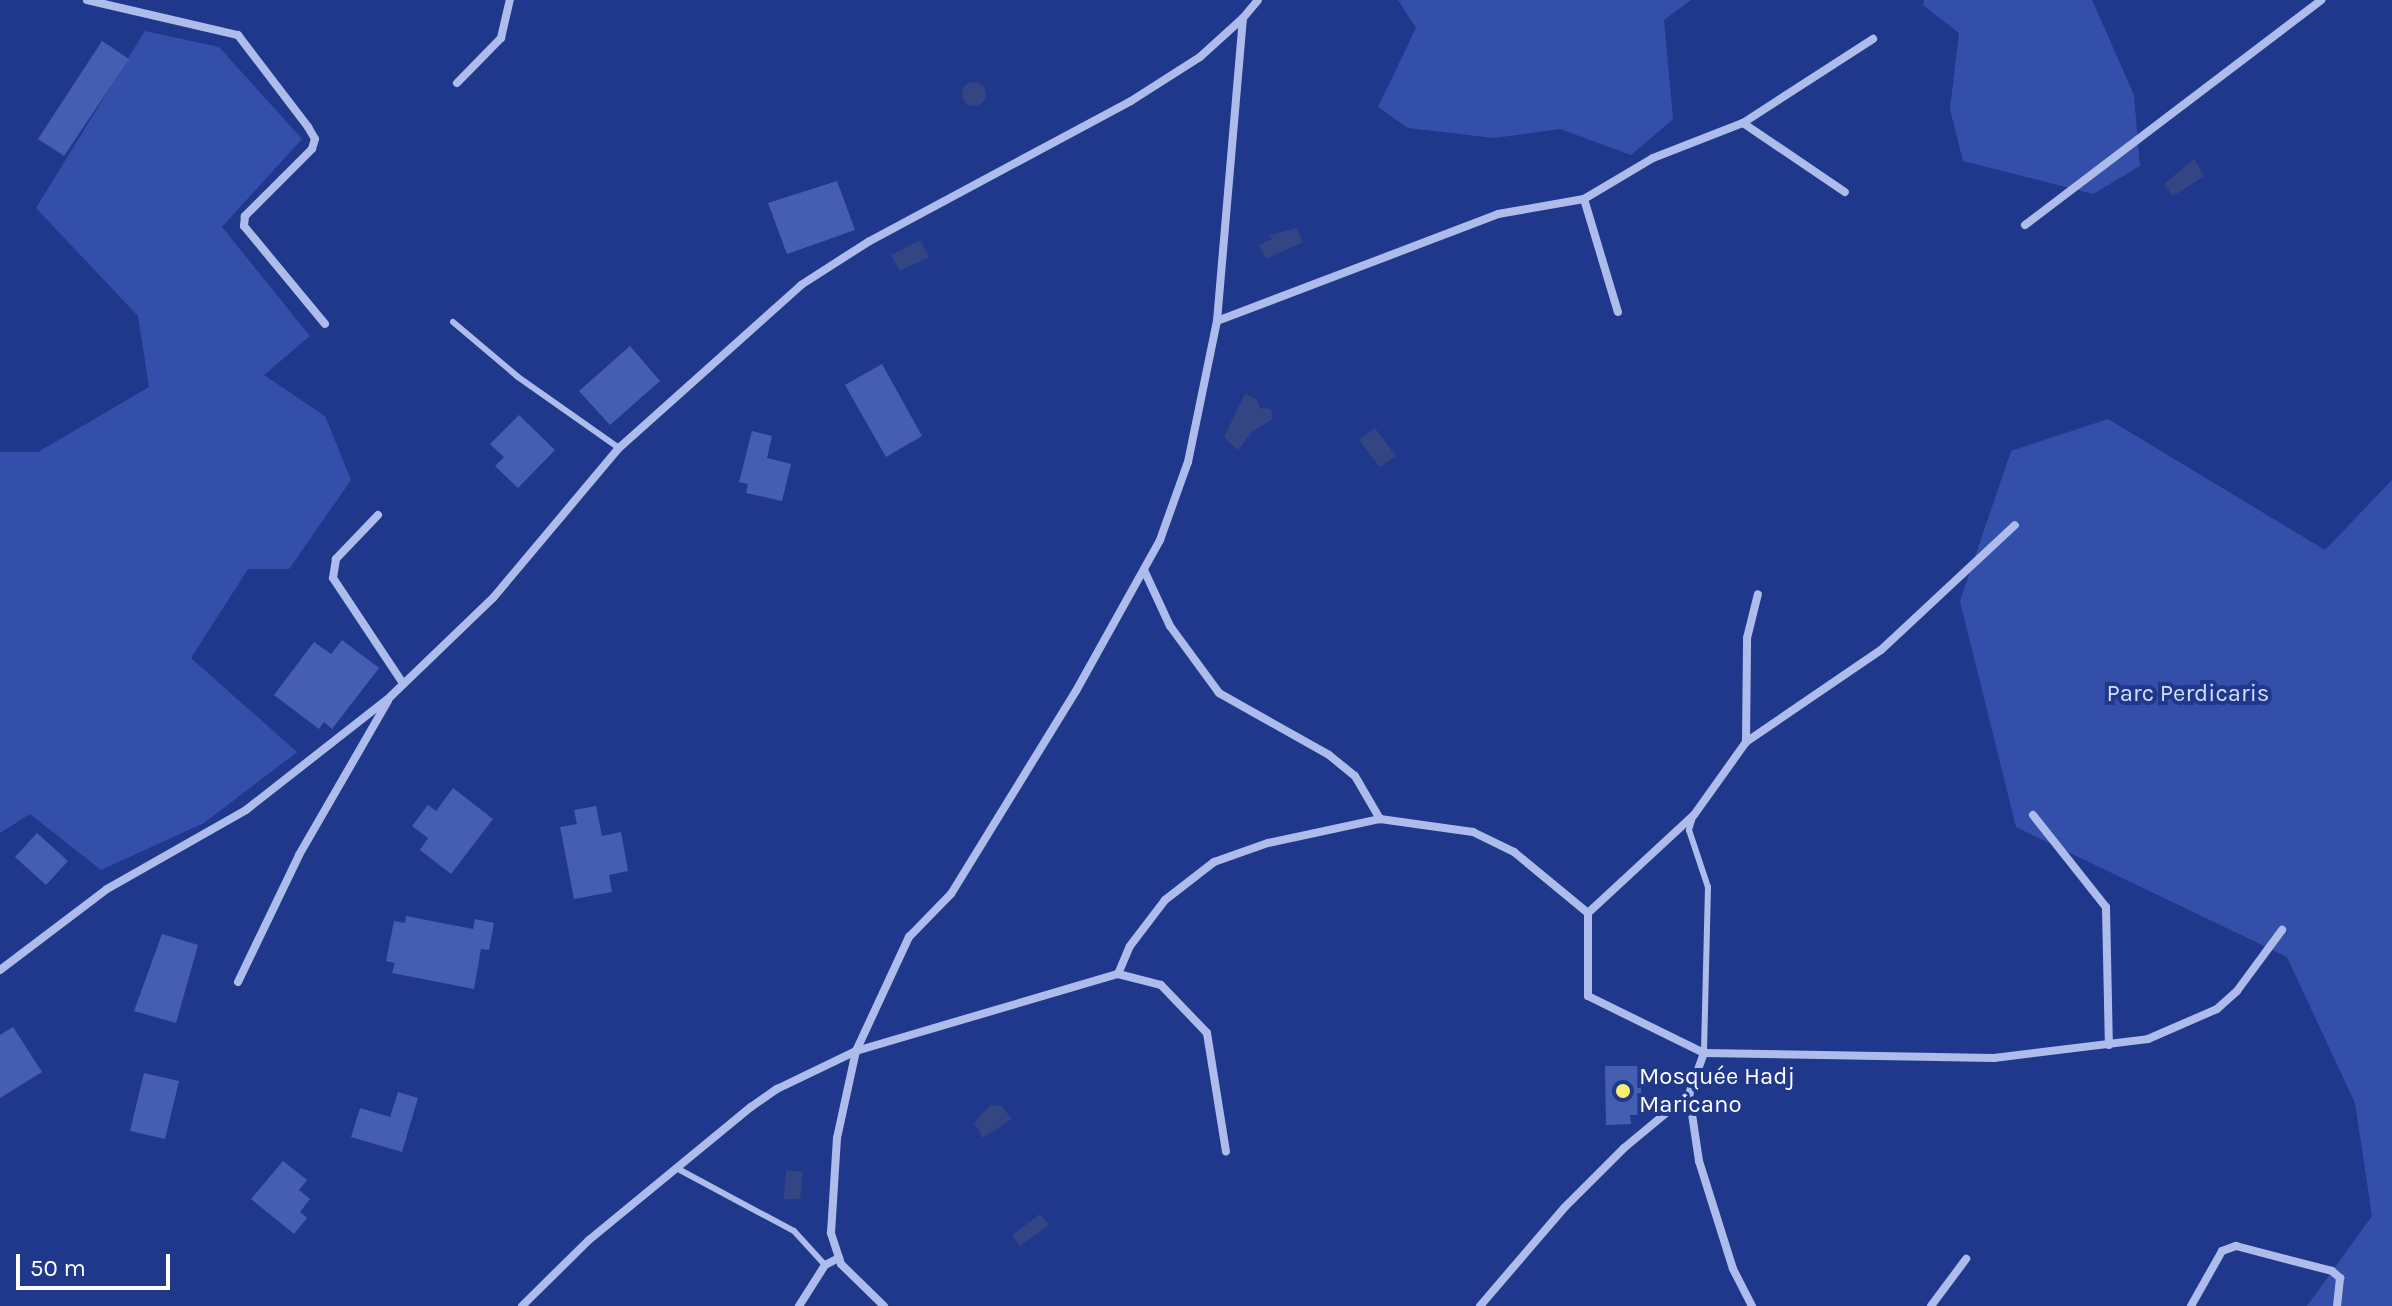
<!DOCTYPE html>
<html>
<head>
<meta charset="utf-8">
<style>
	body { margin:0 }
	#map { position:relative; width:2392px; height:1306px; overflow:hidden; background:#20388c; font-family:Karla,sans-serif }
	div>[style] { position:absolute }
	.green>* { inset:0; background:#344faa }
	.water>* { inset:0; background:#344584 }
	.round { border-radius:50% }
	.building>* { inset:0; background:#455eb2 }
	.service>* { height:6px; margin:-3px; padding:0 3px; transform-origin:3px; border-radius:3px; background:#aebcec }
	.minor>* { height:8px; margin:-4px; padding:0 4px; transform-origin:4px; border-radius:4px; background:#aebcec }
	.dots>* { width:22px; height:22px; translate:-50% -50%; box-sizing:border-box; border:4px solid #20388c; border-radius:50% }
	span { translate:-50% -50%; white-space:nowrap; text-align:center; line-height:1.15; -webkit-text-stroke:8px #20388c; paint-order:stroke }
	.park-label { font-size:24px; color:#d3dcf9 }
	.poi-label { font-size:24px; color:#fff }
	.left { translate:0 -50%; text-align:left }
	.scale { position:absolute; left:16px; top:1254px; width:154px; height:36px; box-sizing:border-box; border:4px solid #fff; border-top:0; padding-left:10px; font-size:24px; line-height:28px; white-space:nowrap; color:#fff; -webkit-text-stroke:6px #20388c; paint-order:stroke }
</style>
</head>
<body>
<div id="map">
	<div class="green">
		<div style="clip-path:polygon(1398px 0,1691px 0,1664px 20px,1673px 119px,1631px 155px,1560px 129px,1494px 138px,1408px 128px,1378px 107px,1416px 28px)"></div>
		<div style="clip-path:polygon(1924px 0,2092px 0,2134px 95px,2140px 166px,2093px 194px,1963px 161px,1950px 109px,1959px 33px,1923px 5px)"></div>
		<div style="clip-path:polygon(145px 31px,219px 47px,302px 139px,222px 227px,310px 336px,264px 375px,325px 416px,351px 480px,289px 569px,248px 569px,191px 658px,297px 752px,204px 823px,101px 870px,30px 814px,0 833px,0 452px,38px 452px,149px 387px,138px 316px,36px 208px)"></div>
		<div style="clip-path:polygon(2108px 419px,2325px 550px,2392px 480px,2392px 1306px,2307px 1306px,2372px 1216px,2355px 1103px,2287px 957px,2016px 827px,1960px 601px,2011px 451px)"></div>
	</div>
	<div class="water">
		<div class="round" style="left:962px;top:82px;width:24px;height:24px"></div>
		<div style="clip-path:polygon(2194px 159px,2204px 176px,2173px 196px,2164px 184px)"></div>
		<div style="clip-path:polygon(1297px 228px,1303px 242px,1266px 259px,1259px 245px,1272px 239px,1269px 235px)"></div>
		<div style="clip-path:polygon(920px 240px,929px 257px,900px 271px,891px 255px)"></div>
		<div style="clip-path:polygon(1245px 394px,1257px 399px,1260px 408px,1271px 409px,1273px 419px,1252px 432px,1238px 450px,1224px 437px)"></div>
		<div style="clip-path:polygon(1375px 428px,1396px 456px,1380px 467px,1359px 440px)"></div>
		<div style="clip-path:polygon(990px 1105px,1001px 1106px,1012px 1119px,983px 1138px,974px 1123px)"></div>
		<div style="clip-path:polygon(786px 1170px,803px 1172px,800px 1199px,784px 1199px)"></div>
		<div style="clip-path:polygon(1040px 1214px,1049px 1225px,1020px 1246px,1012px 1235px)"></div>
	</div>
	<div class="building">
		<div style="clip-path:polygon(102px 41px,129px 59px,64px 156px,38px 139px)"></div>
		<div style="clip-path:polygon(837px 181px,855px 230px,787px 254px,768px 203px)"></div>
		<div style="clip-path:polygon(630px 346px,660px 381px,610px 425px,579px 391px)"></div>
		<div style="clip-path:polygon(882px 364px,922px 436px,886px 457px,845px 385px)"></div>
		<div style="clip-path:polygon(519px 415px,555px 450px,518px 488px,495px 466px,504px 457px,490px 444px)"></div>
		<div style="clip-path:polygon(752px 431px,772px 436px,767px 458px,791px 464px,782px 501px,746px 493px,748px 484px,739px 482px)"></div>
		<div style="clip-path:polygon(342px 640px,379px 668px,332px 729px,324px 722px,319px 729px,274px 695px,314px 642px,331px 654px)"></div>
		<div style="clip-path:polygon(453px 788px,493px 819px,451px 874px,420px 850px,428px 838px,412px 826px,428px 805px,436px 811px)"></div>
		<div style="clip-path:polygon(596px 806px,602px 836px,621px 832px,628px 871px,609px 875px,612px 892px,574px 899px,560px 827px,577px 824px,574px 810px)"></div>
		<div style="clip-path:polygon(37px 833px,68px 861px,46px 885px,15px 857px)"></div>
		<div style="clip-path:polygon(406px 916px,473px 929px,475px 919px,494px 923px,489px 950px,481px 949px,474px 989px,392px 973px,395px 963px,386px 961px,394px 921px,405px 923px)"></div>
		<div style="clip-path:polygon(162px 934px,198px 945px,176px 1023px,134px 1011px)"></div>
		<div style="clip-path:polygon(13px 1027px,42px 1072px,0 1098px,0 1035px)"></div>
		<div style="clip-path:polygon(1605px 1066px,1640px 1066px,1642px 1115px,1630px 1115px,1631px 1124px,1606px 1125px)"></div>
		<div style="clip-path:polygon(144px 1073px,179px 1081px,165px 1139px,130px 1131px)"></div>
		<div style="clip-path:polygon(398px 1092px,418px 1098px,402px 1152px,351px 1137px,360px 1108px,390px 1117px)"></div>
		<div style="clip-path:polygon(283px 1161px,307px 1180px,299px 1190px,310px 1199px,300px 1212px,307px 1218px,294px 1234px,251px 1199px)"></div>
	</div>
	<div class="service">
		<div style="left:453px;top:322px;width:85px;rotate:40.2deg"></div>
		<div style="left:518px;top:377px;width:123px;rotate:35.1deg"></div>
		<div style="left:1693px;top:817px;width:14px;rotate:107deg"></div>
		<div style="left:1689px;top:830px;width:60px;rotate:71.6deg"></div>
		<div style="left:1708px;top:887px;width:166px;rotate:91.4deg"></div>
		<div style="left:680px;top:1170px;width:129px;rotate:28.2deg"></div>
		<div style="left:794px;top:1231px;width:46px;rotate:47.6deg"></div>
	</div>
	<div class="minor">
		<div style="left:87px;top:0;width:155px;rotate:13.1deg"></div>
		<div style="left:238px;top:35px;width:116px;rotate:52.7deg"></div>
		<div style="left:308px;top:127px;width:14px;rotate:60deg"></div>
		<div style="left:315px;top:139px;width:10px;rotate:107deg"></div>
		<div style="left:312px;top:149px;width:95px;rotate:135deg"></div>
		<div style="left:245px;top:216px;width:10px;rotate:96deg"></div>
		<div style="left:244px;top:226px;width:127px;rotate:50.4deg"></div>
		<div style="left:457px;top:83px;width:63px;rotate:-45.6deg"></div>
		<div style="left:501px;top:38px;width:39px;rotate:-77deg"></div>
		<div style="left:1743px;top:123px;width:123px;rotate:34.1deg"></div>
		<div style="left:1584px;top:199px;width:118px;rotate:73.3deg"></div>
		<div style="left:2025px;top:225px;width:372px;rotate:-37.2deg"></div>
		<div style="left:1217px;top:321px;width:301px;rotate:-20.8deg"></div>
		<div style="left:1498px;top:214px;width:87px;rotate:-9.9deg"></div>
		<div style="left:1584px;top:199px;width:80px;rotate:-30.7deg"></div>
		<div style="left:1653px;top:158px;width:97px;rotate:-21.3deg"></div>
		<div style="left:1743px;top:123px;width:155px;rotate:-32.9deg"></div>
		<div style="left:378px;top:515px;width:61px;rotate:133.7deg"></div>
		<div style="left:336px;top:559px;width:19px;rotate:99deg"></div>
		<div style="left:333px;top:578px;width:125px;rotate:56.4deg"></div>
		<div style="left:1144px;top:570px;width:62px;rotate:65.1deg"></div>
		<div style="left:1170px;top:626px;width:83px;rotate:53.8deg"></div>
		<div style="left:1219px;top:693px;width:126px;rotate:29.4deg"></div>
		<div style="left:1329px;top:755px;width:33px;rotate:39deg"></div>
		<div style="left:1355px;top:776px;width:50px;rotate:59.8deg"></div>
		<div style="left:1746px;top:742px;width:104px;rotate:-89.4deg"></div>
		<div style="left:1747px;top:638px;width:45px;rotate:-76deg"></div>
		<div style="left:2033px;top:815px;width:117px;rotate:51.6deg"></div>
		<div style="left:2106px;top:907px;width:138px;rotate:88.8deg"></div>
		<div style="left:1588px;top:913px;width:144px;rotate:-42.8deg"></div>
		<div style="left:1694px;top:815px;width:90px;rotate:-54.5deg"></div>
		<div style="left:1746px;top:742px;width:163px;rotate:-34.3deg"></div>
		<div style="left:1881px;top:650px;width:183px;rotate:-43deg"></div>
		<div style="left:0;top:970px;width:134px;rotate:-37.1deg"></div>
		<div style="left:107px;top:889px;width:160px;rotate:-29.6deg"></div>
		<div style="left:246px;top:810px;width:183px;rotate:-38.1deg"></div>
		<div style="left:390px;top:697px;width:143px;rotate:-43.9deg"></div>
		<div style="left:493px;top:598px;width:196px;rotate:-50deg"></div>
		<div style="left:619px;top:448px;width:244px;rotate:-41.8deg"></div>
		<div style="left:801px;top:285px;width:80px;rotate:-32.7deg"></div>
		<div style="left:868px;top:242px;width:298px;rotate:-28.2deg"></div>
		<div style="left:1131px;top:101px;width:82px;rotate:-32.5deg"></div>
		<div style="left:1200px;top:57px;width:58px;rotate:-42.2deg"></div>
		<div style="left:1118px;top:974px;width:30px;rotate:-67deg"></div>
		<div style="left:1130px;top:946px;width:58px;rotate:-52.7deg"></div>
		<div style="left:1165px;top:900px;width:62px;rotate:-37.8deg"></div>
		<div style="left:1214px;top:862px;width:57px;rotate:-19.4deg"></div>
		<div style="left:1268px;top:843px;width:115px;rotate:-12.1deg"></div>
		<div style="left:1380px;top:819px;width:94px;rotate:8deg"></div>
		<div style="left:1473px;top:832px;width:46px;rotate:26deg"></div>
		<div style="left:1514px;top:852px;width:96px;rotate:39.5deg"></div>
		<div style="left:1588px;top:913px;width:83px;rotate:90deg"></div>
		<div style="left:1588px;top:996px;width:129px;rotate:26.2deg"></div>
		<div style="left:1704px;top:1053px;width:290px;rotate:1deg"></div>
		<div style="left:1994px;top:1058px;width:155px;rotate:-7deg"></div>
		<div style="left:2148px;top:1039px;width:75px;rotate:-23.5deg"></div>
		<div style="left:2217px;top:1009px;width:27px;rotate:-42deg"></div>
		<div style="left:2237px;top:991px;width:76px;rotate:-53.6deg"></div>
		<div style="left:238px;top:982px;width:141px;rotate:-64.3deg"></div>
		<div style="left:299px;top:855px;width:178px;rotate:-60deg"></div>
		<div style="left:1704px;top:1053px;width:44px;rotate:110.1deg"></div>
		<div style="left:1689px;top:1094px;width:68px;rotate:81.5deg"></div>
		<div style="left:1699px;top:1161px;width:113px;rotate:72.5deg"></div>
		<div style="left:1733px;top:1269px;width:42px;rotate:62.8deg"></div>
		<div style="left:522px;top:1306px;width:94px;rotate:-44.6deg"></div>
		<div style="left:589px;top:1240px;width:210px;rotate:-39.4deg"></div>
		<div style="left:751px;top:1107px;width:32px;rotate:-35deg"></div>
		<div style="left:777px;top:1089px;width:88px;rotate:-25.7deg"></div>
		<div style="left:856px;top:1051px;width:126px;rotate:-65.1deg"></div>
		<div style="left:909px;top:937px;width:60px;rotate:-45.7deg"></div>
		<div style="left:951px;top:894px;width:238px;rotate:-58.4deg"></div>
		<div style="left:1076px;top:691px;width:173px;rotate:-60.9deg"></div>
		<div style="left:1160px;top:540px;width:83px;rotate:-70.3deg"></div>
		<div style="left:1188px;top:462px;width:144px;rotate:-78.4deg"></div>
		<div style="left:1217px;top:321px;width:304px;rotate:-85.1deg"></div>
		<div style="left:1243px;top:18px;width:23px;rotate:-50deg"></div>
		<div style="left:799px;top:1306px;width:49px;rotate:-57.6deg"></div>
		<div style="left:825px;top:1265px;width:16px;rotate:-27deg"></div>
		<div style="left:884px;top:1306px;width:60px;rotate:-135.7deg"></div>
		<div style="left:841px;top:1264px;width:33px;rotate:-108deg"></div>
		<div style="left:831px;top:1233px;width:95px;rotate:-86.4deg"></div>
		<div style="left:837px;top:1138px;width:89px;rotate:-77.7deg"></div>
		<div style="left:856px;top:1051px;width:273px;rotate:-16.4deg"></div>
		<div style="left:1118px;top:974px;width:44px;rotate:14.3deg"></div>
		<div style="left:1161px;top:985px;width:66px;rotate:46.2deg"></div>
		<div style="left:1207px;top:1033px;width:120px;rotate:80.9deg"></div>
		<div style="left:1480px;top:1306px;width:130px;rotate:-49.4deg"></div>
		<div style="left:1565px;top:1207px;width:83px;rotate:-45deg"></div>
		<div style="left:1624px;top:1148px;width:85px;rotate:-39.7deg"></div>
		<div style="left:1931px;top:1306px;width:59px;rotate:-53.3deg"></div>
		<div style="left:2191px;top:1306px;width:63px;rotate:-60.6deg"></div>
		<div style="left:2222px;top:1251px;width:15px;rotate:-20deg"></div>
		<div style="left:2236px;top:1246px;width:99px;rotate:14.6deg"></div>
		<div style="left:2332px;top:1271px;width:11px;rotate:41deg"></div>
		<div style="left:2340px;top:1278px;width:28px;rotate:96deg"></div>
	</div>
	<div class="dots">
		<div style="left:1623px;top:1091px;background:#f9ef6f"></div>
	</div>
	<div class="park-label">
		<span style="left:2188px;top:694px">Parc Perdicaris</span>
	</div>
	<div class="poi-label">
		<span class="left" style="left:1639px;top:1091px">Mosquée Hadj<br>Maricano</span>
	</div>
	<div class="scale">50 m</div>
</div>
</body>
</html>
